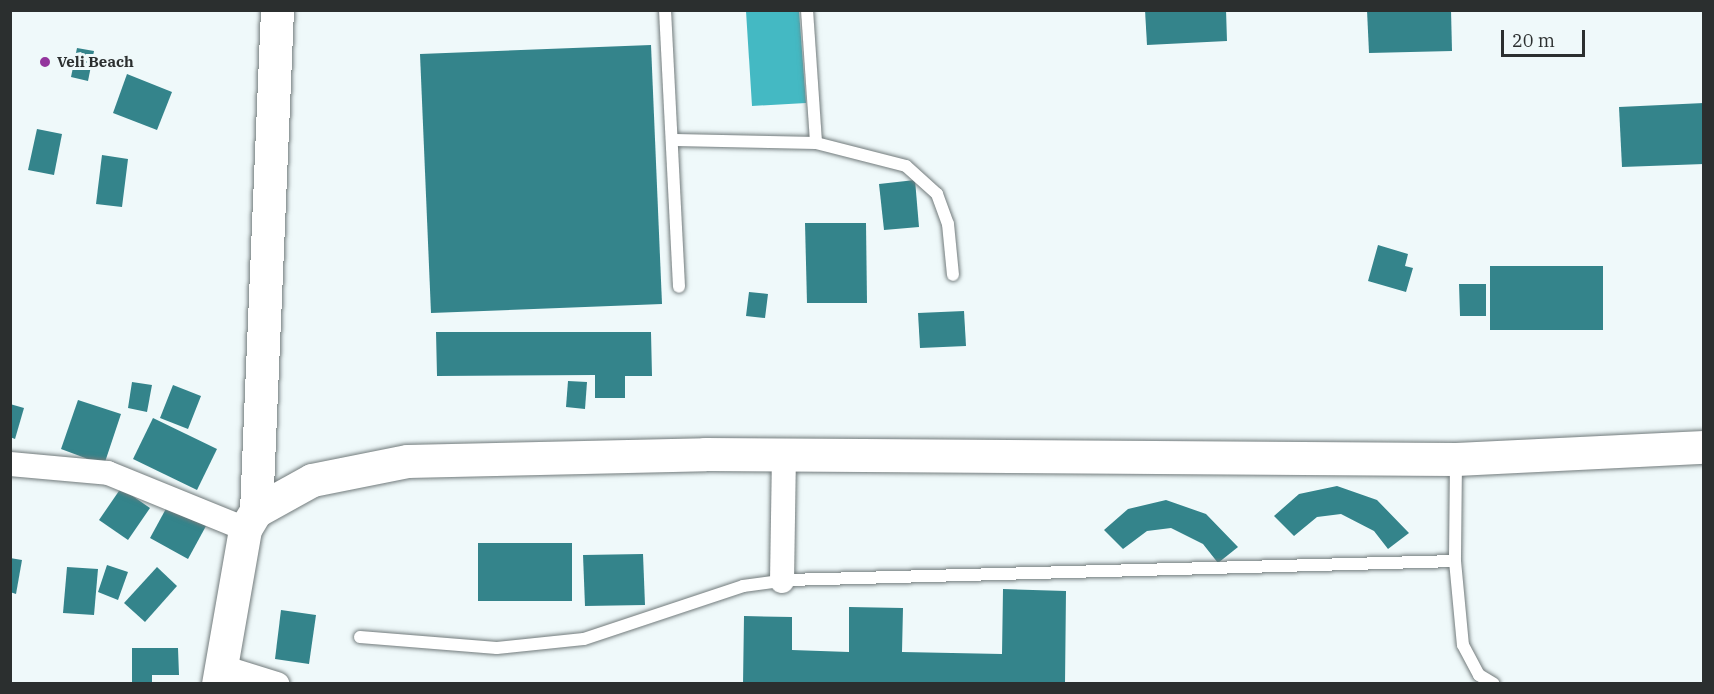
<!DOCTYPE html>
<html>
<head>
<meta charset="utf-8">
<style>
	body { margin:0 }
	#map { position:relative; width:1714px; height:694px; overflow:hidden; background:#eff9fa; font-family:"IBM Plex Serif",serif }
	div>[style] { position:absolute }
	.water>* { inset:0; background:#44b9c3 }
	.building>* { inset:0; background:#34848b }
	.roads { filter:drop-shadow(0 0 2px #727b7c) drop-shadow(0 0 2px #727b7c) }
	.lane>* { height:12px; margin:-6px; padding:0 6px; transform-origin:6px; border-radius:6px; background:#fff }
	.street>* { height:24px; margin:-12px; padding:0 12px; transform-origin:12px; border-radius:12px; background:#fff }
	.secondary>* { height:33px; margin:-16.5px; padding:0 16.5px; transform-origin:16.5px; border-radius:16.5px; background:#fff }
	.dots>* { width:16px; height:16px; translate:-50% -50%; box-sizing:border-box; border:3px solid #eff9fa; border-radius:50% }
	span { translate:-50% -50%; white-space:nowrap; text-align:center; line-height:1.15; -webkit-text-stroke:6px #eff9fa; paint-order:stroke }
	.poi-label { font-size:15px; color:#2b2f2f; font-weight:700 }
	.left { translate:0 -50%; text-align:left }
	.frame { position:absolute; inset:0; border:12px solid #2b2f2f; pointer-events:none }
	.scale { position:absolute; left:1501px; top:30px; width:84px; height:27px; box-sizing:border-box; border:3px solid #2b2f2f; border-top:0; padding-left:8px; font-size:18px; line-height:21px; white-space:nowrap; color:#2b2f2f; -webkit-text-stroke:4px #eff9fa; paint-order:stroke }
</style>
</head>
<body>
<div id="map">
	<div class="water">
		<div style="clip-path:polygon(746px 11px,799px 11px,806px 103px,752px 106px)"></div>
	</div>
	<div class="building">
		<div style="clip-path:polygon(1145px 10px,1226px 10px,1227px 41px,1147px 45px)"></div>
		<div style="clip-path:polygon(1367px 10px,1451px 10px,1452px 51px,1369px 53px)"></div>
		<div style="clip-path:polygon(651px 45px,662px 304px,431px 313px,420px 54px)"></div>
		<div style="clip-path:polygon(77px 48px,94px 51px,88px 81px,71px 77px)"></div>
		<div style="clip-path:polygon(127px 74px,172px 92px,157px 130px,113px 113px)"></div>
		<div style="clip-path:polygon(1704px 103px,1704px 164px,1622px 167px,1619px 107px)"></div>
		<div style="clip-path:polygon(37px 129px,62px 134px,54px 175px,28px 170px)"></div>
		<div style="clip-path:polygon(102px 155px,128px 159px,122px 207px,96px 204px)"></div>
		<div style="clip-path:polygon(915px 180px,919px 227px,884px 230px,879px 184px)"></div>
		<div style="clip-path:polygon(805px 223px,866px 223px,867px 303px,807px 303px)"></div>
		<div style="clip-path:polygon(1378px 245px,1408px 254px,1405px 266px,1413px 268px,1406px 292px,1368px 281px)"></div>
		<div style="clip-path:polygon(1490px 266px,1603px 266px,1603px 330px,1490px 330px)"></div>
		<div style="clip-path:polygon(1459px 284px,1486px 284px,1486px 316px,1460px 316px)"></div>
		<div style="clip-path:polygon(749px 292px,768px 294px,765px 318px,746px 316px)"></div>
		<div style="clip-path:polygon(964px 311px,966px 346px,920px 348px,918px 313px)"></div>
		<div style="clip-path:polygon(436px 332px,651px 332px,652px 376px,625px 376px,625px 398px,595px 398px,595px 375px,437px 376px)"></div>
		<div style="clip-path:polygon(568px 381px,587px 382px,585px 409px,566px 407px)"></div>
		<div style="clip-path:polygon(132px 382px,152px 385px,147px 412px,128px 408px)"></div>
		<div style="clip-path:polygon(173px 385px,201px 396px,188px 429px,160px 418px)"></div>
		<div style="clip-path:polygon(78px 400px,121px 414px,104px 465px,61px 449px)"></div>
		<div style="clip-path:polygon(10px 404px,24px 408px,15px 439px,10px 437px)"></div>
		<div style="clip-path:polygon(153px 418px,217px 449px,197px 490px,133px 459px)"></div>
		<div style="clip-path:polygon(1337px 486px,1377px 500px,1409px 533px,1388px 549px,1374px 531px,1341px 514px,1317px 517px,1294px 536px,1274px 516px,1299px 494px)"></div>
		<div style="clip-path:polygon(121px 488px,150px 508px,128px 540px,99px 520px)"></div>
		<div style="clip-path:polygon(1166px 500px,1206px 514px,1238px 547px,1218px 563px,1203px 544px,1171px 528px,1147px 531px,1123px 549px,1104px 530px,1128px 509px)"></div>
		<div style="clip-path:polygon(168px 505px,206px 526px,188px 559px,150px 538px)"></div>
		<div style="clip-path:polygon(478px 543px,572px 543px,572px 601px,478px 601px)"></div>
		<div style="clip-path:polygon(643px 554px,645px 605px,585px 606px,583px 555px)"></div>
		<div style="clip-path:polygon(10px 558px,22px 560px,16px 594px,10px 592px)"></div>
		<div style="clip-path:polygon(107px 565px,128px 572px,118px 600px,98px 592px)"></div>
		<div style="clip-path:polygon(67px 567px,98px 569px,94px 615px,63px 613px)"></div>
		<div style="clip-path:polygon(157px 567px,177px 586px,145px 622px,124px 603px)"></div>
		<div style="clip-path:polygon(1003px 589px,1066px 591px,1065px 684px,743px 684px,744px 616px,792px 617px,792px 650px,849px 652px,849px 607px,903px 608px,902px 652px,1002px 654px)"></div>
		<div style="clip-path:polygon(281px 610px,316px 615px,309px 664px,275px 659px)"></div>
		<div style="clip-path:polygon(132px 648px,178px 648px,179px 675px,152px 675px,152px 684px,132px 684px)"></div>
	</div>
	<div class="roads">
		<div class="lane">
			<div style="left:665px;top:10px;width:277px;rotate:87.1deg"></div>
			<div style="left:807px;top:10px;width:133px;rotate:86.1deg"></div>
			<div style="left:675px;top:140px;width:141px;rotate:1.2deg"></div>
			<div style="left:816px;top:143px;width:93px;rotate:14.3deg"></div>
			<div style="left:906px;top:166px;width:42px;rotate:42.1deg"></div>
			<div style="left:937px;top:194px;width:32px;rotate:70deg"></div>
			<div style="left:948px;top:224px;width:51px;rotate:84.4deg"></div>
			<div style="left:1456px;top:461px;width:100px;rotate:90.6deg"></div>
			<div style="left:1455px;top:561px;width:84px;rotate:84.6deg"></div>
			<div style="left:1463px;top:645px;width:34px;rotate:62deg"></div>
			<div style="left:1479px;top:675px;width:17px;rotate:31deg"></div>
			<div style="left:360px;top:637px;width:137px;rotate:4.6deg"></div>
			<div style="left:497px;top:648px;width:87px;rotate:-5.9deg"></div>
			<div style="left:584px;top:639px;width:168px;rotate:-18.4deg"></div>
			<div style="left:743px;top:586px;width:45px;rotate:-7.6deg"></div>
			<div style="left:788px;top:580px;width:667px;rotate:-1.63deg"></div>
		</div>
		<div class="street">
			<div style="left:10px;top:464px;width:98px;rotate:5.2deg"></div>
			<div style="left:108px;top:473px;width:148px;rotate:22.2deg"></div>
			<div style="left:782px;top:581px;width:126px;rotate:-89.1deg"></div>
			<div style="left:222px;top:667px;width:58px;rotate:17.2deg"></div>
		</div>
		<div class="secondary">
			<div style="left:256px;top:511px;width:64px;rotate:-29deg"></div>
			<div style="left:312px;top:480px;width:97px;rotate:-11.3deg"></div>
			<div style="left:407px;top:461px;width:298px;rotate:-1.3deg"></div>
			<div style="left:705px;top:454px;width:751px;rotate:0.38deg"></div>
			<div style="left:1456px;top:459px;width:248px;rotate:-2.8deg"></div>
			<div style="left:218px;top:684px;width:157px;rotate:-80.1deg"></div>
			<div style="left:245px;top:529px;width:21px;rotate:-59deg"></div>
			<div style="left:256px;top:511px;width:501px;rotate:-87.6deg"></div>
		</div>
	</div>
	<div class="dots">
		<div style="left:45px;top:62px;background:#93359d"></div>
	</div>
	<div class="poi-label">
		<span class="left" style="left:57px;top:62px">Veli Beach</span>
	</div>
	<div class="frame"></div>
	<div class="scale">20 m</div>
</div>
</body>
</html>
